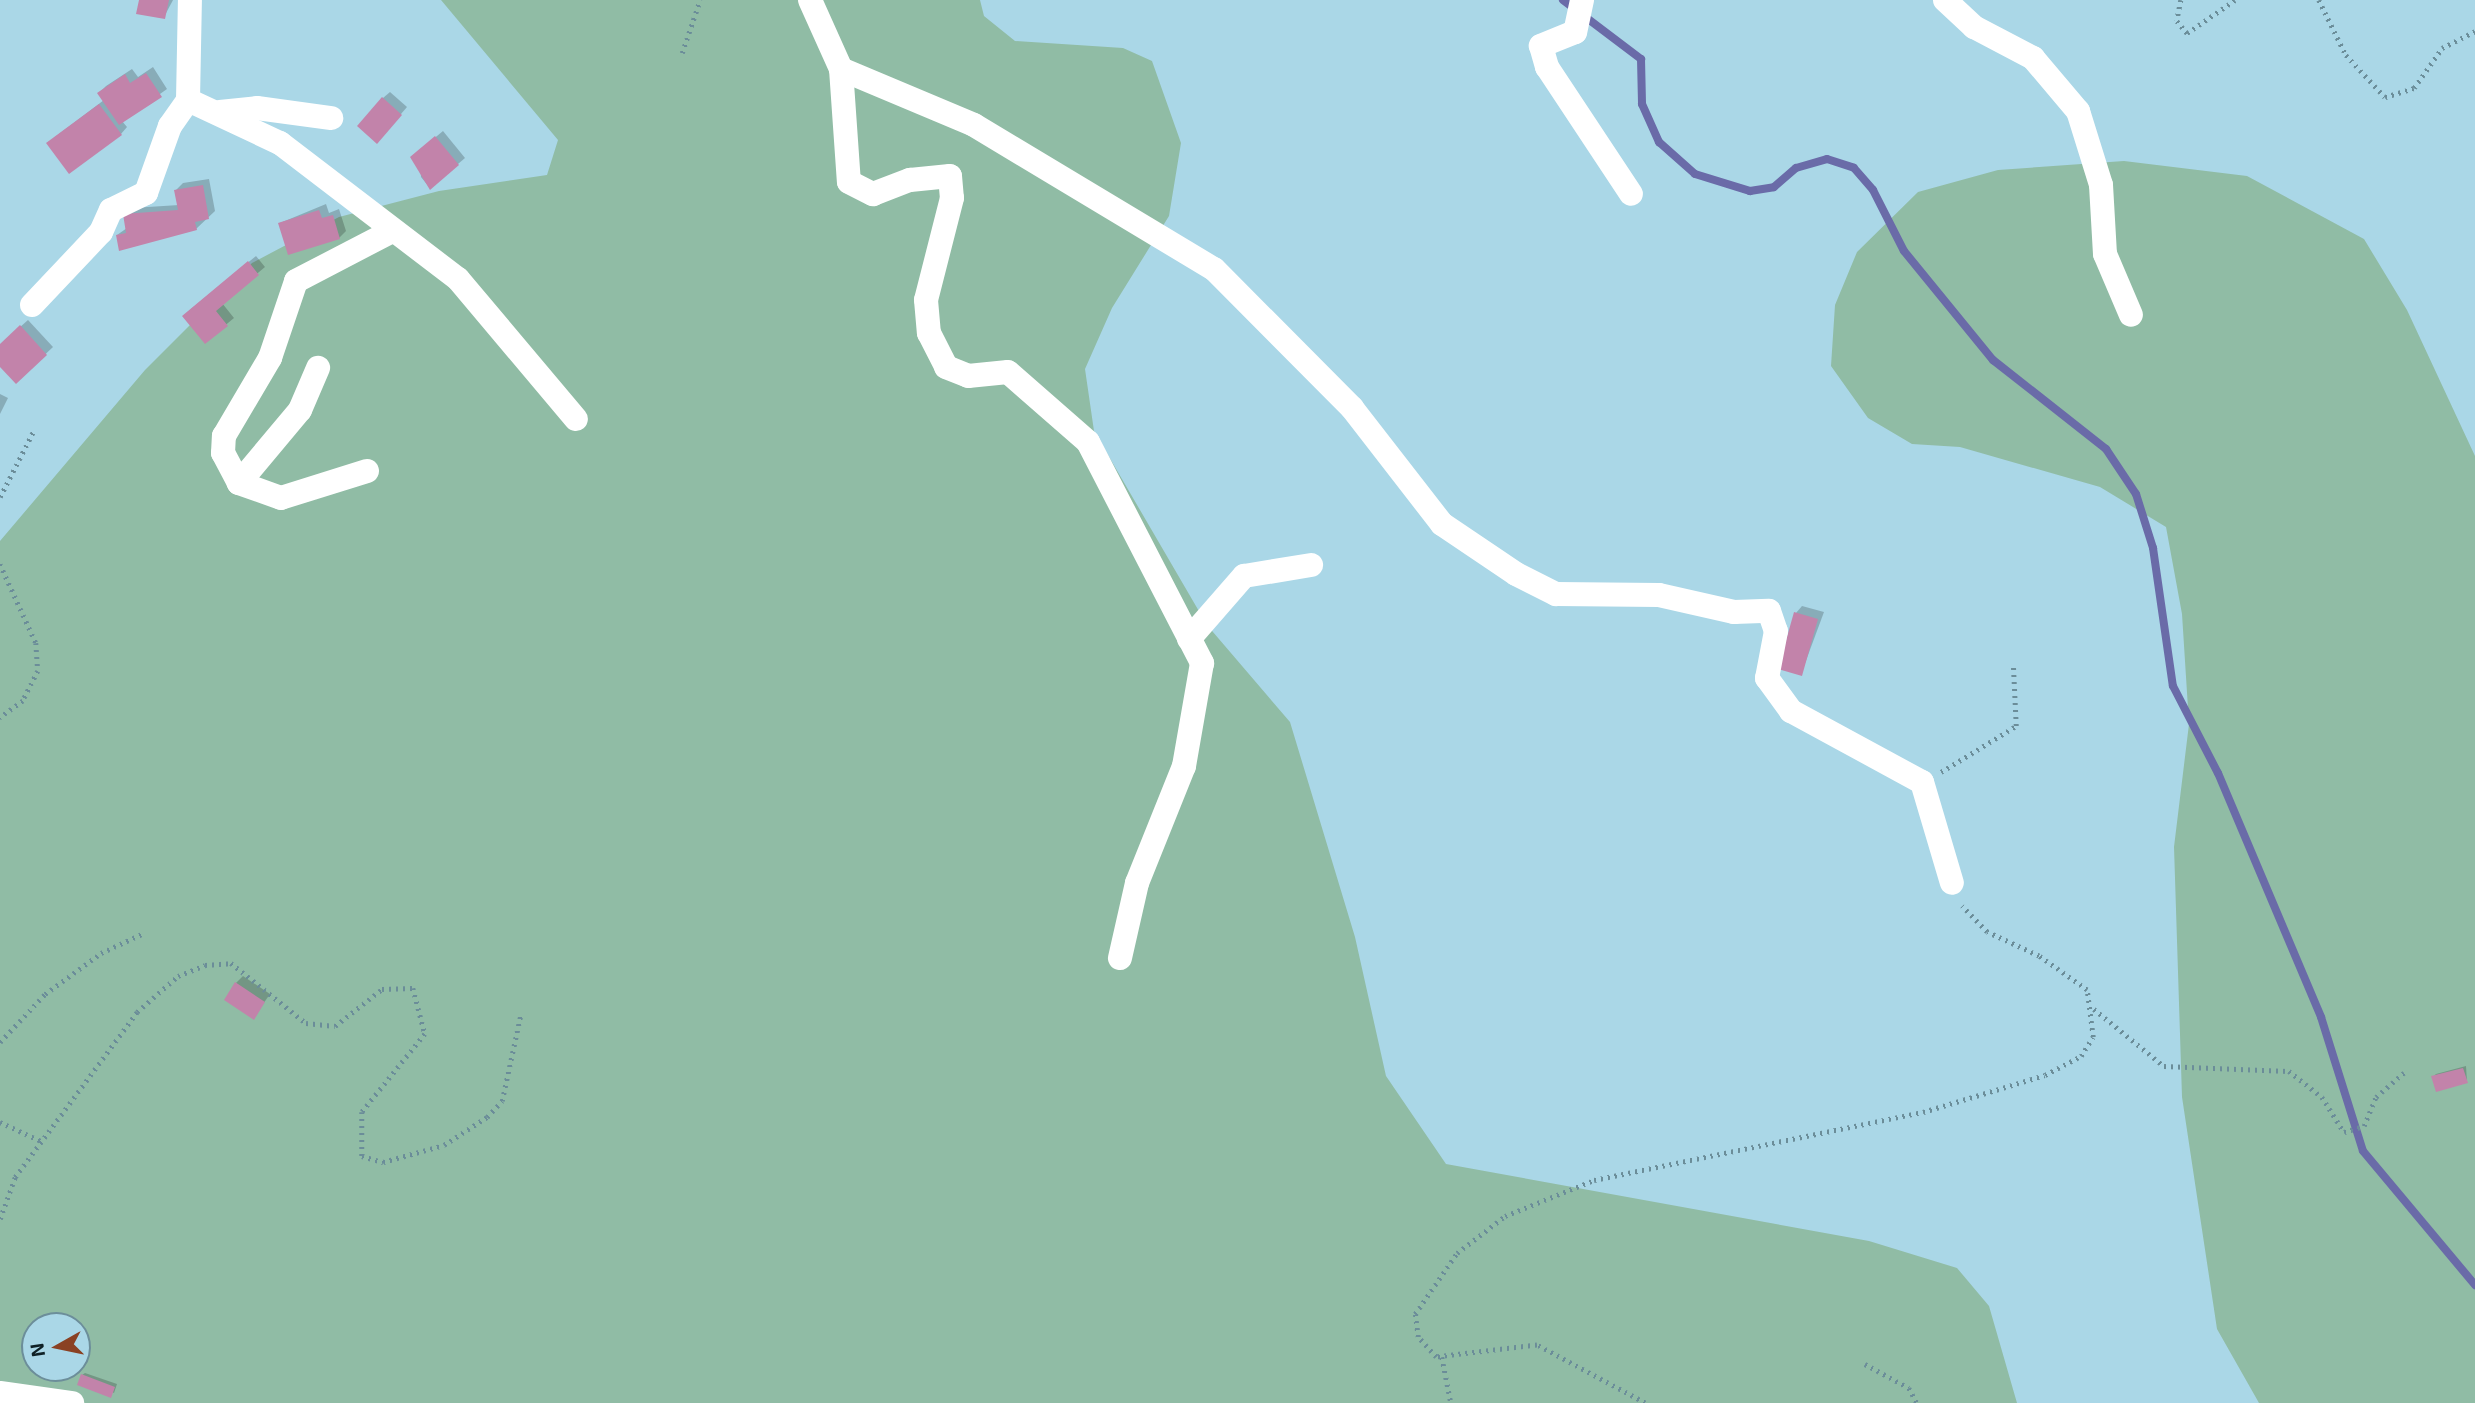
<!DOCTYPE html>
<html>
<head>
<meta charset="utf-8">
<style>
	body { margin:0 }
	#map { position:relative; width:2475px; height:1403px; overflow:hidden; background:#aad7e7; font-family:"Exo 2",sans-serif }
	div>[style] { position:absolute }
	.green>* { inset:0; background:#90bca5 }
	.shadow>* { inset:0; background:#0003 }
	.stream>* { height:8px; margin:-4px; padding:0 4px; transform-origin:4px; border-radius:4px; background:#6a6ba8 }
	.building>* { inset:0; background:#c283aa }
	.path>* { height:4.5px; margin-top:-2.25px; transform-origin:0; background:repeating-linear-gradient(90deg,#6b8d99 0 2px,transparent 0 7px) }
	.street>* { height:24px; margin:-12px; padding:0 12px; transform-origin:12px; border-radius:12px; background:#fff }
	span { translate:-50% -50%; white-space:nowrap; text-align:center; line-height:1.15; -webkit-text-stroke:5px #aad7e7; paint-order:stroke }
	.north { position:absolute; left:21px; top:1312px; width:70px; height:70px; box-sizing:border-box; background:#aad7e7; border:2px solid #6c8e9a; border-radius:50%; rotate:261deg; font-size:19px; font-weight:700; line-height:28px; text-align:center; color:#0f2126 }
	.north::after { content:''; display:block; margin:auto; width:24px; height:32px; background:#8a4123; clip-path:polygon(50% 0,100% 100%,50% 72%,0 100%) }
</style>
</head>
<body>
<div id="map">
	<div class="green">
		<div style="clip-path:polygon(evenodd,441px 0,980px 0,984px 16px,1015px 41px,1123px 48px,1152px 61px,1181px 143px,1169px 216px,1112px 308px,1085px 369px,1094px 431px,1207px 625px,1290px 722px,1355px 937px,1386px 1076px,1446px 1164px,1869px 1241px,1957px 1268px,1989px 1306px,2017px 1403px,0 1403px,0 541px,145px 370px,252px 263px,339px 217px,439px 191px,547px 175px,558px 140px,441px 0,35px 1326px,77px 1326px,77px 1368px,35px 1368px,35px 1326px)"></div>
		<div style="clip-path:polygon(2124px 161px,2247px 176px,2364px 239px,2407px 310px,2475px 456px,2475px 1403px,2259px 1403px,2217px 1329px,2182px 1097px,2174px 847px,2189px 724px,2182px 614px,2166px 527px,2100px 487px,1960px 447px,1912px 444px,1868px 418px,1831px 366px,1835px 305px,1857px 252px,1918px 192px,1998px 170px)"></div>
	</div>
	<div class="shadow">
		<div style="clip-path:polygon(141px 0,173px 0,164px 17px)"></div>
		<div style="clip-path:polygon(153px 67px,167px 89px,122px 121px,127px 127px,121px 134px,55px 137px,104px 100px,99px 93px,106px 86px,132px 69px,138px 77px)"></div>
		<div style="clip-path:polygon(390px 92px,407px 107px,383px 135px,383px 98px)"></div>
		<div style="clip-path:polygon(443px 131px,465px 158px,430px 188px,421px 177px,419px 151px)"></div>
		<div style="clip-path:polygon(209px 179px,215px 211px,196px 229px,117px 235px,127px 228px,132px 208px,179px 205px,176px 190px,183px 183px)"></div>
		<div style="clip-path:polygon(326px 204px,329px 213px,339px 209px,346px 231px,339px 238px,280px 223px)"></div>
		<div style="clip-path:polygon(256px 256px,265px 267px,222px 303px,234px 318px,205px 342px,191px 309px)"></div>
		<div style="clip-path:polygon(28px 320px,53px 347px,16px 382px,0 365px,0 345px)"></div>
		<div style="clip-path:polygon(0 394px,8px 398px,0 414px)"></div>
		<div style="clip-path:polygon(1802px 606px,1824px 612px,1801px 674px,1796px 613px)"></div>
		<div style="clip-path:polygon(243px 976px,270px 994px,254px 1017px,236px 983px)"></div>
		<div style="clip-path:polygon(2466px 1066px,2467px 1082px,2433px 1077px,2436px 1074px)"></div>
		<div style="clip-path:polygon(85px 1373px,117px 1384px,114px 1393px,82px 1375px)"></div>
	</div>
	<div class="stream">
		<div style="left:1563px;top:0;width:98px;rotate:37.1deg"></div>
		<div style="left:1641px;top:59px;width:45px;rotate:88.7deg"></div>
		<div style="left:1642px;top:104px;width:42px;rotate:65.9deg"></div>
		<div style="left:1659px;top:142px;width:48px;rotate:41.6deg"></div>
		<div style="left:1695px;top:174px;width:58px;rotate:17.2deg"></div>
		<div style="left:1750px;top:191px;width:24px;rotate:-9deg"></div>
		<div style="left:1774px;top:187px;width:29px;rotate:-41deg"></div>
		<div style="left:1796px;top:168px;width:32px;rotate:-16deg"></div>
		<div style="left:1827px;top:159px;width:28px;rotate:18deg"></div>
		<div style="left:1854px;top:168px;width:29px;rotate:49deg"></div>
		<div style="left:1873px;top:190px;width:68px;rotate:63.1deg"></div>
		<div style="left:1904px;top:251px;width:141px;rotate:50.8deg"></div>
		<div style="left:1993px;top:360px;width:144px;rotate:38.2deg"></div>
		<div style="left:2106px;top:449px;width:54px;rotate:56.3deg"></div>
		<div style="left:2136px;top:494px;width:57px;rotate:72.5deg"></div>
		<div style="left:2153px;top:548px;width:139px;rotate:81.8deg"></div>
		<div style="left:2173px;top:686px;width:98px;rotate:62.7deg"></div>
		<div style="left:2218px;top:773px;width:265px;rotate:67.1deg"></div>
		<div style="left:2321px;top:1017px;width:140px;rotate:72.6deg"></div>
		<div style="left:2363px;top:1151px;width:175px;rotate:50.1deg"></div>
	</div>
	<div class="building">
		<div style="clip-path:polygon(139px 0,169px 0,165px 19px,136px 14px)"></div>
		<div style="clip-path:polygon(146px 73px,162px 97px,119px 125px,97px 93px,125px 74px,130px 83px)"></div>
		<div style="clip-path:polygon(382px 97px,402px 115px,377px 144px,357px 126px)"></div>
		<div style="clip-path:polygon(99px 104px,122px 135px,69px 174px,46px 143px)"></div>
		<div style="clip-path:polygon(435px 136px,459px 165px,430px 190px,410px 157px)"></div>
		<div style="clip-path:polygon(203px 185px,209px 219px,195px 222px,197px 230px,119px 251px,116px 235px,126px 233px,123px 214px,178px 210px,174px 190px)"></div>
		<div style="clip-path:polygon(319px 210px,322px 218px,333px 215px,340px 239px,288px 255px,278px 223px)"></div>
		<div style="clip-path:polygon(248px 261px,259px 275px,216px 311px,228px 326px,205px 344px,182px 316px)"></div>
		<div style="clip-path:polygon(20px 325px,47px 355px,16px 384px,0 367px,0 344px)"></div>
		<div style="clip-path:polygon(1794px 612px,1818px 619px,1802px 676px,1778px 669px)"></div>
		<div style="clip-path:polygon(235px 982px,265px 1002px,254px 1020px,224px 1000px)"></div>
		<div style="clip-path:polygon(2463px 1068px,2468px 1083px,2436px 1092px,2431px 1076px)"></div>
		<div style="clip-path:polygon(81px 1374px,115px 1387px,111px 1398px,77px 1385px)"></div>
	</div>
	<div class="path">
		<div style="left:2181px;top:0;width:21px;rotate:101deg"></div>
		<div style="left:2177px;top:21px;width:16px;rotate:50deg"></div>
		<div style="left:2187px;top:33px;width:58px;rotate:-34.5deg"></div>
		<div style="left:2319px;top:0;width:61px;rotate:63.9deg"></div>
		<div style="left:2346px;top:55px;width:57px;rotate:47.1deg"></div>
		<div style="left:2385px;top:97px;width:30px;rotate:-17deg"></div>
		<div style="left:2414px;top:88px;width:49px;rotate:-55deg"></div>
		<div style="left:2442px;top:48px;width:37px;rotate:-27deg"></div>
		<div style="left:682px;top:53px;width:56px;rotate:-71.2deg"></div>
		<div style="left:0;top:497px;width:73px;rotate:-63.1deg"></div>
		<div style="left:0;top:564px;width:87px;rotate:65.5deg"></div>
		<div style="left:36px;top:643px;width:28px;rotate:86deg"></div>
		<div style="left:38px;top:671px;width:34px;rotate:117deg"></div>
		<div style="left:23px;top:701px;width:29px;rotate:144deg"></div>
		<div style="left:1941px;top:772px;width:88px;rotate:-31.5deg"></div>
		<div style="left:2016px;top:726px;width:63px;rotate:-92.7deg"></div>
		<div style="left:2094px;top:1009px;width:90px;rotate:39.2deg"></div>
		<div style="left:2164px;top:1066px;width:125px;rotate:2.3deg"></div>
		<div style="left:2289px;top:1071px;width:42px;rotate:38.2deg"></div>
		<div style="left:2322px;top:1097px;width:41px;rotate:57.8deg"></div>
		<div style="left:2344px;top:1132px;width:21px;rotate:-17deg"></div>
		<div style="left:2364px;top:1126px;width:31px;rotate:-68deg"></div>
		<div style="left:2376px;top:1097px;width:37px;rotate:-41deg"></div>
		<div style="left:0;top:1042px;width:66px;rotate:-46.8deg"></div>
		<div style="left:45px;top:994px;width:69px;rotate:-36.2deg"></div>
		<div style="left:101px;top:953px;width:45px;rotate:-24.9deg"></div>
		<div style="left:0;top:1122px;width:47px;rotate:24.9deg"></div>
		<div style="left:0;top:1219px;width:45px;rotate:-70.3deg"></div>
		<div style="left:15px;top:1177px;width:205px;rotate:-53.5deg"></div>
		<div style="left:137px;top:1012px;width:55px;rotate:-41.3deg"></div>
		<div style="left:178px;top:976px;width:29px;rotate:-22deg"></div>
		<div style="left:205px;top:965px;width:26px;rotate:-4deg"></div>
		<div style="left:231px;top:963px;width:96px;rotate:38.7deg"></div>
		<div style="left:306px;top:1023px;width:29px;rotate:6deg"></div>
		<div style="left:335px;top:1026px;width:60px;rotate:-38.2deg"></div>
		<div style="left:382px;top:989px;width:31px;rotate:-2deg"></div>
		<div style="left:413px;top:988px;width:48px;rotate:75.4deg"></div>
		<div style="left:425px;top:1034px;width:100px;rotate:128.9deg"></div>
		<div style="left:362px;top:1112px;width:44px;rotate:90deg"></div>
		<div style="left:362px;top:1156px;width:22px;rotate:16deg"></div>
		<div style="left:383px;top:1162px;width:63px;rotate:-15.6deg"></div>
		<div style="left:444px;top:1145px;width:51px;rotate:-33.1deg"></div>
		<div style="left:487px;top:1117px;width:22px;rotate:-47deg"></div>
		<div style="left:502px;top:1101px;width:90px;rotate:-77.8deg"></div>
		<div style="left:1442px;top:1357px;width:47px;rotate:78.9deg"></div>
		<div style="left:1865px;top:1364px;width:50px;rotate:28.6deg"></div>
		<div style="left:1909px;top:1388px;width:17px;rotate:62deg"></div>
		<div style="left:1645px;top:1403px;width:123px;rotate:-151.8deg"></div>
		<div style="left:1537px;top:1345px;width:102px;rotate:173.2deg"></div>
		<div style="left:1436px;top:1357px;width:27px;rotate:-132deg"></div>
		<div style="left:1418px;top:1337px;width:23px;rotate:-97deg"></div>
		<div style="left:1415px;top:1314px;width:74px;rotate:-55.5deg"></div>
		<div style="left:1457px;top:1253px;width:61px;rotate:-37.6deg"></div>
		<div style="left:1505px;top:1216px;width:96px;rotate:-22deg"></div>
		<div style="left:1594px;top:1180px;width:336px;rotate:-11.7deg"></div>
		<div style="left:1923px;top:1112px;width:127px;rotate:-16.9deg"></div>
		<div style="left:2045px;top:1075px;width:41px;rotate:-27.8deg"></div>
		<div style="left:2081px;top:1056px;width:22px;rotate:-58deg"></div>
		<div style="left:2093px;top:1037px;width:47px;rotate:-97.3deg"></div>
		<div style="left:2087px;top:990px;width:59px;rotate:-144.7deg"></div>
		<div style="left:2039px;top:956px;width:57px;rotate:-155.2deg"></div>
		<div style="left:1987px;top:932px;width:36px;rotate:-134deg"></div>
	</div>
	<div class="street">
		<div style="left:810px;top:0;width:76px;rotate:65.8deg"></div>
		<div style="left:841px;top:69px;width:113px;rotate:86deg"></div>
		<div style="left:849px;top:182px;width:27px;rotate:27deg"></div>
		<div style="left:873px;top:194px;width:40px;rotate:-21deg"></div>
		<div style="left:910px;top:180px;width:40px;rotate:-5.7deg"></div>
		<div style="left:950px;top:176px;width:22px;rotate:85deg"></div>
		<div style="left:952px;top:198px;width:105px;rotate:104.3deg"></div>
		<div style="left:926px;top:300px;width:33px;rotate:85deg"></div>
		<div style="left:929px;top:333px;width:38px;rotate:63deg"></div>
		<div style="left:946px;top:367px;width:24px;rotate:22deg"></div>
		<div style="left:968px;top:376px;width:40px;rotate:-5.7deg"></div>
		<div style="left:1008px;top:372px;width:106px;rotate:41.2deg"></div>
		<div style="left:1088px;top:442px;width:249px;rotate:62.7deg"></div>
		<div style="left:1202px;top:663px;width:105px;rotate:99.9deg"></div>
		<div style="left:1184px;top:766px;width:126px;rotate:111.9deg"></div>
		<div style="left:1137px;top:883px;width:77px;rotate:102.8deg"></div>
		<div style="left:1582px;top:0;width:33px;rotate:102deg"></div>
		<div style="left:1575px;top:32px;width:37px;rotate:158deg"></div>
		<div style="left:1541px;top:46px;width:22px;rotate:74deg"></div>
		<div style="left:1547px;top:67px;width:152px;rotate:56.5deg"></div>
		<div style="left:1945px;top:0;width:40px;rotate:43deg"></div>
		<div style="left:1974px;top:27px;width:67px;rotate:27.7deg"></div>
		<div style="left:2033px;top:58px;width:70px;rotate:49.7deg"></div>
		<div style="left:2078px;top:111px;width:77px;rotate:72.7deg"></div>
		<div style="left:2101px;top:185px;width:69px;rotate:86.7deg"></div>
		<div style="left:2105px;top:254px;width:66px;rotate:66.9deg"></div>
		<div style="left:841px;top:69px;width:144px;rotate:22.8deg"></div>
		<div style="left:974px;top:125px;width:280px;rotate:31deg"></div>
		<div style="left:1214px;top:269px;width:196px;rotate:45.2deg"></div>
		<div style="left:1352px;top:408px;width:147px;rotate:52.2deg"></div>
		<div style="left:1442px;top:524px;width:89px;rotate:34deg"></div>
		<div style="left:1516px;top:574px;width:45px;rotate:26.6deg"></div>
		<div style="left:1556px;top:594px;width:103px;rotate:0.6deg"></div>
		<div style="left:1659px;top:595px;width:77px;rotate:12.8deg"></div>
		<div style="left:1734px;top:612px;width:35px;rotate:-2deg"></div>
		<div style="left:1769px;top:611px;width:21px;rotate:71deg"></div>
		<div style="left:1776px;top:631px;width:48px;rotate:100.8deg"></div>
		<div style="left:1767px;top:678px;width:41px;rotate:54deg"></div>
		<div style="left:1791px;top:711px;width:149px;rotate:28.5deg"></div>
		<div style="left:1922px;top:782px;width:105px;rotate:73.5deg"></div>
		<div style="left:188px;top:100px;width:102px;rotate:25.1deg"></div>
		<div style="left:280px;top:143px;width:224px;rotate:37.4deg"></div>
		<div style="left:458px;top:279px;width:183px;rotate:49.9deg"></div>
		<div style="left:220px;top:112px;width:37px;rotate:-6deg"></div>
		<div style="left:257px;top:108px;width:75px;rotate:7.7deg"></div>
		<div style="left:32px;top:305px;width:100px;rotate:-46.6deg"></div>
		<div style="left:101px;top:232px;width:24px;rotate:-66deg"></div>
		<div style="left:111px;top:210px;width:39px;rotate:-26deg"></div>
		<div style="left:146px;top:193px;width:71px;rotate:-70.3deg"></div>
		<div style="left:170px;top:126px;width:32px;rotate:-55deg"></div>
		<div style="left:188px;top:100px;width:100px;rotate:-88.9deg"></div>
		<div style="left:367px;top:471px;width:90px;rotate:162.6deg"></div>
		<div style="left:281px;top:498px;width:45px;rotate:-160.3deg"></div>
		<div style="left:239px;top:483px;width:34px;rotate:-118deg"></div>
		<div style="left:223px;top:453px;width:17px;rotate:-87deg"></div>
		<div style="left:224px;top:436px;width:91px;rotate:-59.5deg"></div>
		<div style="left:270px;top:358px;width:81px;rotate:-71.3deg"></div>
		<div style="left:296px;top:281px;width:106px;rotate:-27.5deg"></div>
		<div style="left:239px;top:483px;width:95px;rotate:-50.1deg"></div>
		<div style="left:300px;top:410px;width:46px;rotate:-66.8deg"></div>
		<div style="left:1189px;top:639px;width:84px;rotate:-48.9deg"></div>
		<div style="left:1244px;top:576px;width:68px;rotate:-9.3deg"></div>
		<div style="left:0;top:1393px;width:73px;rotate:7.9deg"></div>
	</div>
	<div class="north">N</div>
</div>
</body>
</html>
